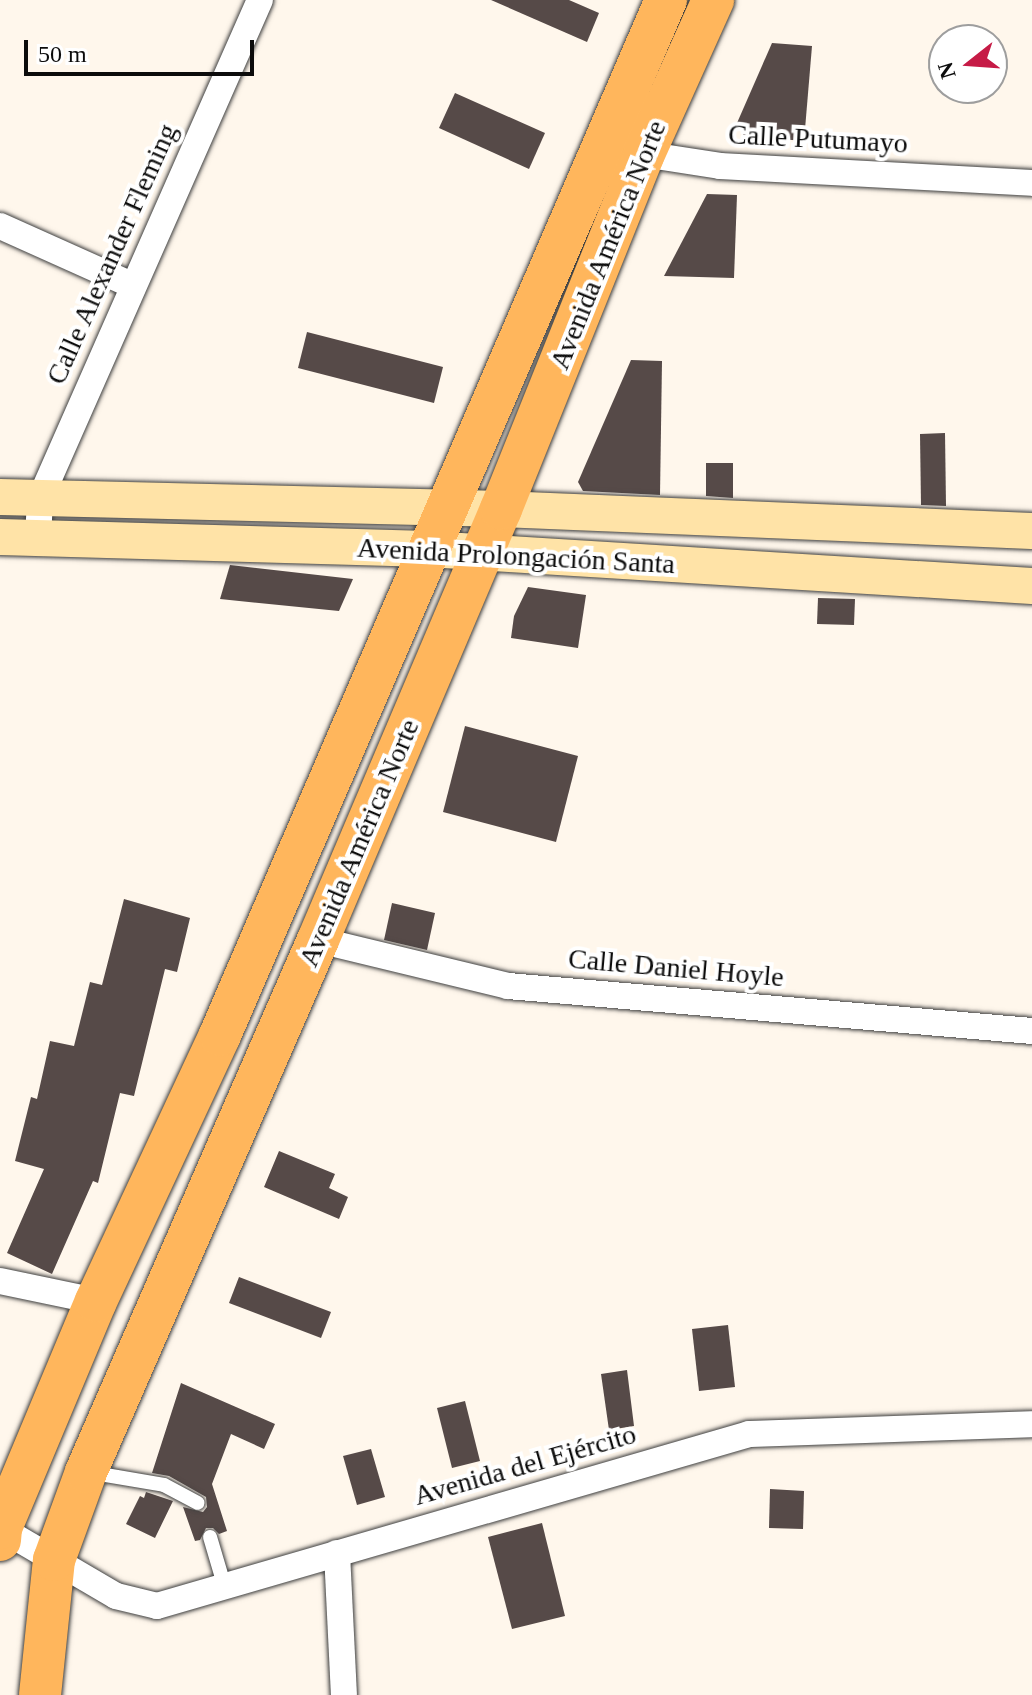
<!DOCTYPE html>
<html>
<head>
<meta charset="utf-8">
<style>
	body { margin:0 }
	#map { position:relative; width:1032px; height:1695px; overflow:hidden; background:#fff7ec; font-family:"Times New Roman",serif }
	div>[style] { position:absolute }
	.building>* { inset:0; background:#564a48 }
	.roads { filter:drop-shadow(0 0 2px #3f3f3f) drop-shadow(0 0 2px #3f3f3f) }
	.lane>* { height:14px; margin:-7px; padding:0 7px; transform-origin:7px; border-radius:7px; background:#fff }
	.street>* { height:26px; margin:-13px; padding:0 13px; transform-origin:13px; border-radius:13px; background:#fff }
	.secondary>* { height:36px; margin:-18px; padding:0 18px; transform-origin:18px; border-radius:18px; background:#ffe3a7 }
	.primary>* { height:42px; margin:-21px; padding:0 21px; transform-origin:21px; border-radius:21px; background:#ffb65c }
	span { translate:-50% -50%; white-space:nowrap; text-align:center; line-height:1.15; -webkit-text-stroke:8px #fff; paint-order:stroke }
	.street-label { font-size:28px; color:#0c0c0c }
	.north { position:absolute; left:928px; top:24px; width:80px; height:80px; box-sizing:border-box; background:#fff; border:2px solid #9e9e9e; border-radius:50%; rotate:253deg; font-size:22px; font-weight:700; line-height:32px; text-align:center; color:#0c0c0c }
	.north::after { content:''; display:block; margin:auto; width:28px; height:36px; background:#c61b46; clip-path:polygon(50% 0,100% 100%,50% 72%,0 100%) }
	.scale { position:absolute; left:24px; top:40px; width:230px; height:36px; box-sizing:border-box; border:4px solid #0c0c0c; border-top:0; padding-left:10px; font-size:24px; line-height:28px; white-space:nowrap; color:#0c0c0c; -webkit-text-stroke:6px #fff; paint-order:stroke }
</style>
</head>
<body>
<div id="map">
	<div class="building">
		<div style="clip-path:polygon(491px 0,569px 0,599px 13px,587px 42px)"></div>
		<div style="clip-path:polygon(772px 43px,812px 46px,804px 141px,744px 136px,737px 123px)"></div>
		<div style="clip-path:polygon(455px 93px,545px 133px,529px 169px,439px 128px)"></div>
		<div style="clip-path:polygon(707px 194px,737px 195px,734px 278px,664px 276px)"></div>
		<div style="clip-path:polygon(307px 332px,443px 367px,434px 403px,298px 368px)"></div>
		<div style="clip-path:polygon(631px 360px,662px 361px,660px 495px,583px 491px,578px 482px)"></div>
		<div style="clip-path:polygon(945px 433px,946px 506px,921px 505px,920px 434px)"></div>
		<div style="clip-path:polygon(706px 463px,733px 463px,733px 498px,706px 496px)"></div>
		<div style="clip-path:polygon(230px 565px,353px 579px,339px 611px,220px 599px)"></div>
		<div style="clip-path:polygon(528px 587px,586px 595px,578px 648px,511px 638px,514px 616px)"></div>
		<div style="clip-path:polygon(818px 598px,855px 599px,854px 625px,817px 624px)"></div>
		<div style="clip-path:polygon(465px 726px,578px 756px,556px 842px,443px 812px)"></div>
		<div style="clip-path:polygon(124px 899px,190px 918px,177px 972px,165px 969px,134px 1096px,120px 1093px,98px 1183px,93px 1181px,52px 1274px,7px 1253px,44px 1169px,15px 1161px,31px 1097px,37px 1099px,50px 1041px,74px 1046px,90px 982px,102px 985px)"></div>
		<div style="clip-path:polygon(392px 903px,435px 913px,427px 950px,384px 940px)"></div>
		<div style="clip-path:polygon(279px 1151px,335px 1174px,329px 1188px,348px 1197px,339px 1219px,264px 1187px)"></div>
		<div style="clip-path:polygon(239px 1277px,331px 1312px,321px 1338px,229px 1303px)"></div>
		<div style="clip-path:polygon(728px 1325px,735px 1387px,699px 1391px,692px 1329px)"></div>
		<div style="clip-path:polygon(627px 1370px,634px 1426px,609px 1430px,601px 1374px)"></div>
		<div style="clip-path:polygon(181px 1383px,275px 1424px,264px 1449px,231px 1434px,212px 1484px,227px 1531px,219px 1534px,213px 1528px,206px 1528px,200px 1540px,195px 1541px,183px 1507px,203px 1512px,207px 1507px,206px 1497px,169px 1476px,152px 1473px)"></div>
		<div style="clip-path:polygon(465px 1401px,480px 1461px,452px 1468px,437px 1408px)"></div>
		<div style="clip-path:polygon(371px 1449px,385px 1497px,357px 1505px,343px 1456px)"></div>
		<div style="clip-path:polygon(770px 1489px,804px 1491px,803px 1529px,769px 1528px)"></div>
		<div style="clip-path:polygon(146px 1492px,173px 1501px,155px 1538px,126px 1524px,140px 1496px,144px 1498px)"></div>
		<div style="clip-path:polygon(542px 1523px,565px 1616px,512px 1629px,488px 1537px)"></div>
	</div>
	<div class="roads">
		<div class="lane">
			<div style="left:88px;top:1472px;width:77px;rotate:9.7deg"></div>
			<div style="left:164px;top:1485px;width:38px;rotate:28deg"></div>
			<div style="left:210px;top:1537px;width:53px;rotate:73.6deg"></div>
		</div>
		<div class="street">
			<div style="left:630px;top:152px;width:91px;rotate:8.8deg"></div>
			<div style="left:720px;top:166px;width:312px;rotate:3.1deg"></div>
			<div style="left:0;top:226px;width:145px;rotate:24.1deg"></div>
			<div style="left:38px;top:538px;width:39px;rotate:-87deg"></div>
			<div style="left:40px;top:499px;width:545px;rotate:-66.21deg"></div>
			<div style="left:318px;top:940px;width:195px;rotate:13.6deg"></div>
			<div style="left:508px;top:986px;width:526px;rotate:4.91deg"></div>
			<div style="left:0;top:1281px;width:98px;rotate:11.8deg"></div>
			<div style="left:0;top:1528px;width:134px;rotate:30.4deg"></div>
			<div style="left:116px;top:1596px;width:42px;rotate:13.7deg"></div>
			<div style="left:157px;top:1606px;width:616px;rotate:-16.2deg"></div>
			<div style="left:749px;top:1434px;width:283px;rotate:-2deg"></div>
			<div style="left:337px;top:1553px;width:142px;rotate:87.2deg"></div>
		</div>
		<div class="secondary">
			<div style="left:0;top:497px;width:501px;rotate:1.37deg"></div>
			<div style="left:501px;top:509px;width:531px;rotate:2.37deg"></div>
			<div style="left:0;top:537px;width:428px;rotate:1.6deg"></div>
			<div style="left:428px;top:549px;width:605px;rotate:3.51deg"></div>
		</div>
		<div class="primary">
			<div style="left:0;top:1540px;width:12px;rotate:-85deg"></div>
			<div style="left:1px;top:1528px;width:246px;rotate:-67.3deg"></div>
			<div style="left:96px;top:1301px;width:293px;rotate:-65deg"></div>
			<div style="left:220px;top:1035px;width:1127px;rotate:-66.69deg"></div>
			<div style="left:40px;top:1695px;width:136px;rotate:-84.1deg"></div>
			<div style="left:54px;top:1560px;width:94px;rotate:-70deg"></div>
			<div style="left:86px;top:1472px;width:580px;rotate:-66.44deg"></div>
			<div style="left:318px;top:940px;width:468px;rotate:-67deg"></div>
			<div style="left:501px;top:509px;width:380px;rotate:-68.1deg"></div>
			<div style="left:643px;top:156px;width:171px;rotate:-65.8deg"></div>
		</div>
	</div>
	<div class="street-label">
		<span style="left:818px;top:139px;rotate:3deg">Calle Putumayo</span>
		<span style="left:608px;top:245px;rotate:-68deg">Avenida América Norte</span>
		<span style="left:112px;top:254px;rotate:-66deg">Calle Alexander Fleming</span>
		<span style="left:516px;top:556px;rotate:3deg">Avenida Prolongación Santa</span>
		<span style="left:359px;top:843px;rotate:-67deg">Avenida América Norte</span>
		<span style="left:676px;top:968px;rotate:5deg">Calle Daniel Hoyle</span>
		<span style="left:525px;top:1465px;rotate:-16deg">Avenida del Ejército</span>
	</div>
	<div class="north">N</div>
	<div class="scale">50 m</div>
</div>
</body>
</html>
